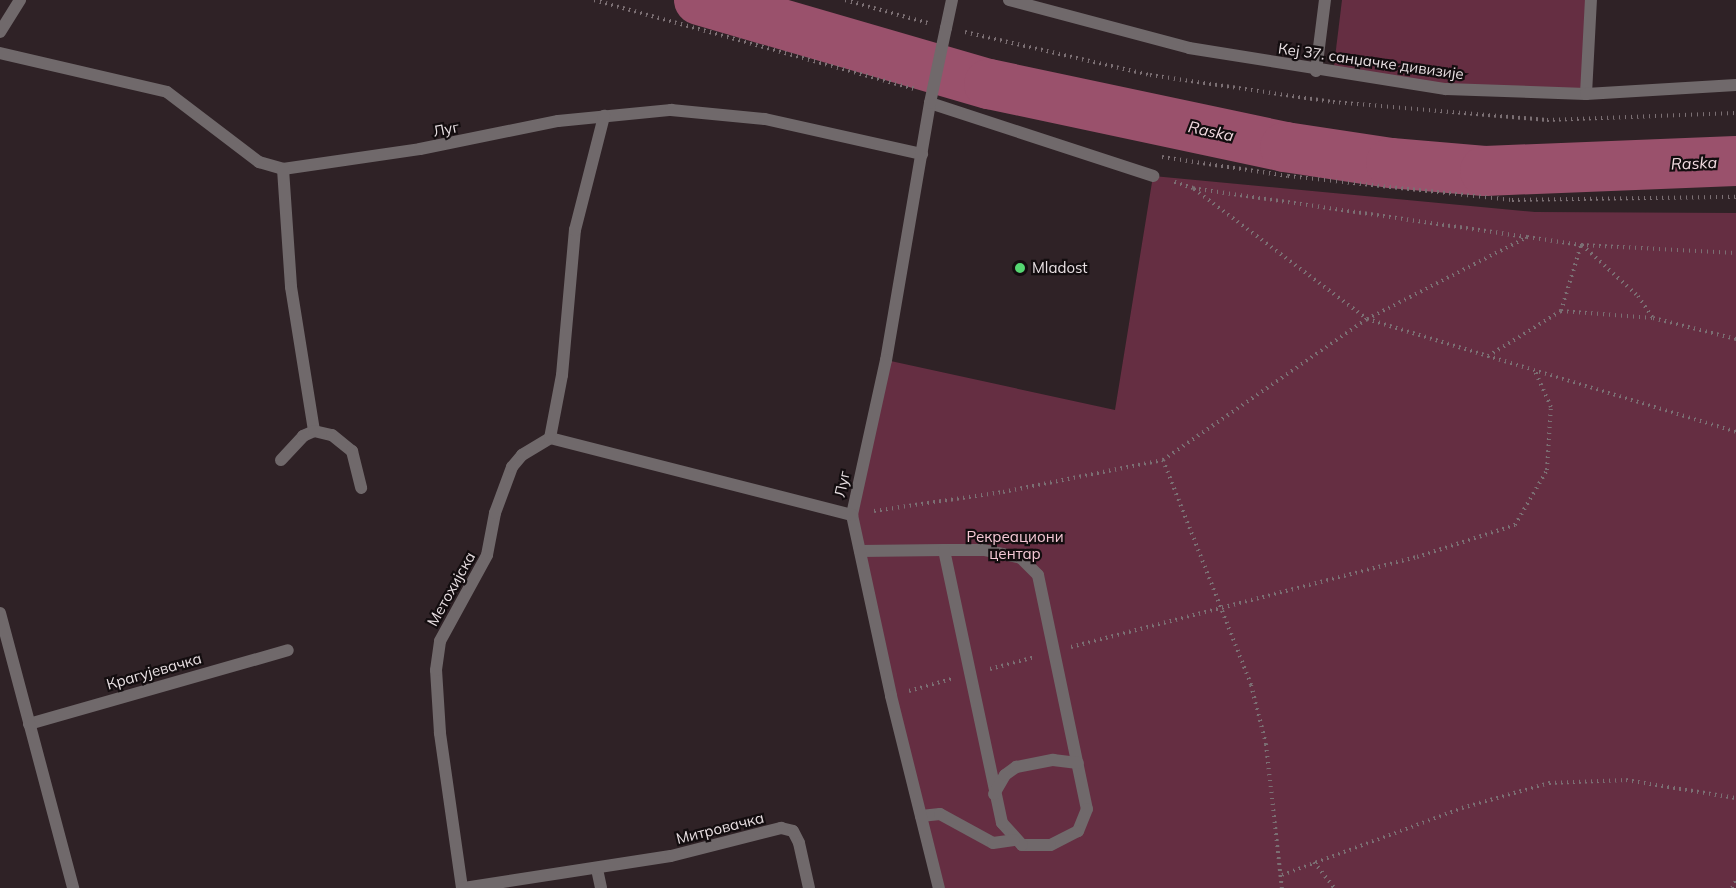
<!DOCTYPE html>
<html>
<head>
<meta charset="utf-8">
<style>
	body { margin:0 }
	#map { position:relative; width:1736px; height:888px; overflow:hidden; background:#2f2226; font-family:Mulish,sans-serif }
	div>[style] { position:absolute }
	.green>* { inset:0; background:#652e42 }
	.water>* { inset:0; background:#9a516c }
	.river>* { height:50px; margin:-25px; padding:0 25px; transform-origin:25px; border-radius:25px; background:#9a516c }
	.path>* { height:4px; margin-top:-2px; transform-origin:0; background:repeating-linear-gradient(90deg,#7b6f73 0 1.5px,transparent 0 6px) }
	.service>* { height:12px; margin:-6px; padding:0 6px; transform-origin:6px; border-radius:6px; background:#70696b }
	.minor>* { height:12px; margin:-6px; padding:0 6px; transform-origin:6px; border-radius:6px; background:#70696b }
	.tertiary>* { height:12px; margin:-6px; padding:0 6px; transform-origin:6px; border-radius:6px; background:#70696b }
	.minor-bridge>* { height:12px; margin:-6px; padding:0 6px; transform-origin:6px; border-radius:6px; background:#70696b }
	.dots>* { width:16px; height:16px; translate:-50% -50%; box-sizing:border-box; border:3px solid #130d0f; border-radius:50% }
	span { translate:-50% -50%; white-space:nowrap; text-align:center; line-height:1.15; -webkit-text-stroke:4.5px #130d0f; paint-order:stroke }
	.street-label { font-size:15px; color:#e9e0e3 }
	.poi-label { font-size:15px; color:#e9e0e3 }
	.left { translate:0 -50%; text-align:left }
	.park-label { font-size:15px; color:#f5c9d6 }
	.water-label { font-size:16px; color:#f2dce2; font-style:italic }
</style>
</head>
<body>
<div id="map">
	<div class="green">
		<div style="clip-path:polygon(1342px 0,1591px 0,1586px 94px,1509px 92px,1333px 74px)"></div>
		<div style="clip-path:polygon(1153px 176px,1535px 212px,1736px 213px,1736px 888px,939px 888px,852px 515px,886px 360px,1115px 410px)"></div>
	</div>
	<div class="water">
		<div style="clip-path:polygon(1736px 151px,1736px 174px,1655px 178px,1662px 156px)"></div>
	</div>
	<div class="river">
		<div style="left:699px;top:0;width:302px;rotate:16.2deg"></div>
		<div style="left:989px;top:84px;width:303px;rotate:12deg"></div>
		<div style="left:1285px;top:147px;width:107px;rotate:8.6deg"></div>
		<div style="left:1391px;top:163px;width:94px;rotate:4.9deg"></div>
		<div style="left:1485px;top:171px;width:251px;rotate:-2.3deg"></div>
	</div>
	<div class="path">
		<div style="left:594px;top:0;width:332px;rotate:15.5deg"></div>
		<div style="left:845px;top:0;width:86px;rotate:15.5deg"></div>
		<div style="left:965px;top:32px;width:190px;rotate:13.1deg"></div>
		<div style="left:1150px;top:75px;width:185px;rotate:8.4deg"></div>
		<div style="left:1333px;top:102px;width:215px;rotate:4.8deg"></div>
		<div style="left:1547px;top:120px;width:189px;rotate:-2.1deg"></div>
		<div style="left:1162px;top:157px;width:127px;rotate:8.6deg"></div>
		<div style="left:1288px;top:176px;width:225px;rotate:6.1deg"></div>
		<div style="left:1512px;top:200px;width:224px;rotate:-0.8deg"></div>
		<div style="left:1194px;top:189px;width:216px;rotate:36.9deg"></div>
		<div style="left:1367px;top:319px;width:386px;rotate:17deg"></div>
		<div style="left:1527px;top:237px;width:55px;rotate:8.4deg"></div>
		<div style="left:1581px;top:245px;width:155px;rotate:3deg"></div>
		<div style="left:1582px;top:245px;width:76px;rotate:42.3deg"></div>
		<div style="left:1638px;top:296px;width:27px;rotate:56deg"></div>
		<div style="left:1561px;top:311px;width:69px;rotate:-73.1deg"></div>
		<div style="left:1488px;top:356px;width:86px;rotate:-31.7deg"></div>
		<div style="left:1561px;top:311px;width:92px;rotate:4.4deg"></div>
		<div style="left:1653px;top:318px;width:86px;rotate:14.2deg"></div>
		<div style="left:1163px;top:460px;width:242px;rotate:68.6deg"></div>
		<div style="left:1251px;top:685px;width:61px;rotate:75.7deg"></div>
		<div style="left:1266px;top:744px;width:145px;rotate:83.7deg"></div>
		<div style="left:874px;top:511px;width:130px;rotate:-8.4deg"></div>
		<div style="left:1003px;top:492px;width:163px;rotate:-11.3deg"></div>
		<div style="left:1163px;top:460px;width:248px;rotate:-34.7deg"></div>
		<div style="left:1367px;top:319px;width:180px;rotate:-27.1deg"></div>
		<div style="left:1527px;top:237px;width:338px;rotate:-171.7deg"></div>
		<div style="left:1193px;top:188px;width:23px;rotate:-162deg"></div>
		<div style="left:1071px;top:647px;width:358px;rotate:-14.6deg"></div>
		<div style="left:1417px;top:557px;width:103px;rotate:-18.1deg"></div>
		<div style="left:1515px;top:525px;width:64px;rotate:-59.8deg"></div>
		<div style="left:1547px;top:470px;width:63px;rotate:-86.4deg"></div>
		<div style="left:1551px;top:407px;width:39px;rotate:-114deg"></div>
		<div style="left:990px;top:669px;width:47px;rotate:-14.9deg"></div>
		<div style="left:909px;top:691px;width:44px;rotate:-15.9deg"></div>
		<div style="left:1314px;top:862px;width:33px;rotate:52deg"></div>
		<div style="left:1282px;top:875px;width:192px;rotate:-20.4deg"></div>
		<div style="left:1462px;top:808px;width:91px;rotate:-16deg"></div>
		<div style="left:1549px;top:783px;width:77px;rotate:-2.2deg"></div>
		<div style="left:1626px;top:780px;width:111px;rotate:9.3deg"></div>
		<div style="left:1732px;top:888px;width:8px;rotate:-60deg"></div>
	</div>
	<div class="service">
		<div style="left:1316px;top:71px;width:72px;rotate:-82.8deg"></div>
		<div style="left:930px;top:103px;width:235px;rotate:18.1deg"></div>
		<div style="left:860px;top:551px;width:84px;rotate:-0.7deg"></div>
		<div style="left:944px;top:550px;width:40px"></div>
		<div style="left:984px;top:550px;width:38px;rotate:12deg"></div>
		<div style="left:1021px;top:558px;width:24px;rotate:45deg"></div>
		<div style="left:1038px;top:575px;width:239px;rotate:78.2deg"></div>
		<div style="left:1087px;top:809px;width:24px;rotate:112deg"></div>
		<div style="left:1078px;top:831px;width:31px;rotate:153deg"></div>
		<div style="left:1050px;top:845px;width:28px;rotate:180deg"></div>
		<div style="left:1022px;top:845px;width:30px;rotate:-132deg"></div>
		<div style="left:1002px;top:823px;width:279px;rotate:-102deg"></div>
		<div style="left:29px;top:724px;width:269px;rotate:-15.9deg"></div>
		<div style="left:994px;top:794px;width:22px;rotate:-60deg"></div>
		<div style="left:1005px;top:775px;width:14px;rotate:-36deg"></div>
		<div style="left:1016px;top:767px;width:38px;rotate:-11deg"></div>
		<div style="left:1053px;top:760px;width:25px;rotate:7deg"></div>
		<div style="left:921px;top:816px;width:19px;rotate:-6deg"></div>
		<div style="left:940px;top:814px;width:60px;rotate:28.7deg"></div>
		<div style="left:993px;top:843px;width:21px;rotate:-8deg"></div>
	</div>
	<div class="minor">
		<div style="left:946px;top:28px;width:29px;rotate:-78deg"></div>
		<div style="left:0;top:53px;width:171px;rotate:13.1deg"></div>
		<div style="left:167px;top:92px;width:116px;rotate:37.3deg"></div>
		<div style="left:259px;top:162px;width:25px;rotate:16deg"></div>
		<div style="left:283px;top:169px;width:138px;rotate:-8.3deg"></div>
		<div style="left:420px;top:149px;width:141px;rotate:-11.5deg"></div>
		<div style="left:558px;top:121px;width:114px;rotate:-5.6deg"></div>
		<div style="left:671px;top:110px;width:94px;rotate:5.5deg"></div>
		<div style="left:765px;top:119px;width:161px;rotate:12.6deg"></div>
		<div style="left:1586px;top:94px;width:94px;rotate:-87deg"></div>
		<div style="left:930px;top:103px;width:261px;rotate:99.7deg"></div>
		<div style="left:886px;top:360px;width:159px;rotate:102.4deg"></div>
		<div style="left:852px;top:515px;width:185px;rotate:77.8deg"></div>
		<div style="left:891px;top:696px;width:198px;rotate:76deg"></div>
		<div style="left:283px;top:169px;width:118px;rotate:86.1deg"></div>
		<div style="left:291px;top:287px;width:146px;rotate:80.9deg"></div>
		<div style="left:550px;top:438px;width:312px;rotate:14.3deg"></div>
		<div style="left:281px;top:460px;width:33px;rotate:-47deg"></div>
		<div style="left:303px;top:436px;width:12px;rotate:-24deg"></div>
		<div style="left:314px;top:431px;width:18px;rotate:13deg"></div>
		<div style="left:332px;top:435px;width:26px;rotate:39deg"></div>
		<div style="left:352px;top:451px;width:38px;rotate:76deg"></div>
		<div style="left:597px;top:869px;width:19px;rotate:78deg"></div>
		<div style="left:462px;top:888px;width:157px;rotate:-98.1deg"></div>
		<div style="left:440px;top:733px;width:63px;rotate:-93.6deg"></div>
		<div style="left:436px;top:670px;width:29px;rotate:-82deg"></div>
		<div style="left:440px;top:641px;width:98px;rotate:-61.3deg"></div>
		<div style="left:487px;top:555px;width:43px;rotate:-79.2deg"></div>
		<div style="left:495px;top:513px;width:49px;rotate:-69.7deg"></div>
		<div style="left:512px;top:467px;width:16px;rotate:-50deg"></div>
		<div style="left:522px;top:455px;width:33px;rotate:-31deg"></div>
		<div style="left:550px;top:438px;width:64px;rotate:-79.2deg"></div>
		<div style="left:562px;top:375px;width:146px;rotate:-84.9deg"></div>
		<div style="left:575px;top:230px;width:118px;rotate:-75.7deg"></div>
		<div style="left:464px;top:888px;width:209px;rotate:-8.8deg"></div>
		<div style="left:671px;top:856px;width:114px;rotate:-14.3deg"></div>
		<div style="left:781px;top:828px;width:12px;rotate:14deg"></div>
		<div style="left:793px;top:831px;width:13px;rotate:63deg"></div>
		<div style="left:799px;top:843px;width:46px;rotate:77.5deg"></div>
	</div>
	<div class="tertiary">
		<div style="left:1009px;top:0;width:186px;rotate:14.9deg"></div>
		<div style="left:1189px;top:48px;width:260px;rotate:9.1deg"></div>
		<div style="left:1446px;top:89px;width:140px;rotate:2deg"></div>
		<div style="left:1586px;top:94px;width:150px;rotate:-3.4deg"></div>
		<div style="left:0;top:32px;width:38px;rotate:-58deg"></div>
		<div style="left:0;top:613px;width:285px;rotate:75.1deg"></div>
	</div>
	<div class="minor-bridge">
		<div style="left:930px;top:103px;width:77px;rotate:-78deg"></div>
	</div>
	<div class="dots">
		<div style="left:1020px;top:268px;background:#55d671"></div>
	</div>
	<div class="street-label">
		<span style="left:1371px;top:61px;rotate:8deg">Кеј 37. санџачке дивизије</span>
		<span style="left:446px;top:129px;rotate:-11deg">Луг</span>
		<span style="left:842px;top:484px;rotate:-78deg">Луг</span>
		<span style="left:451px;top:589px;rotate:-61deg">Метохијска</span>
		<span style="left:154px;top:671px;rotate:-16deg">Крагујевачка</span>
		<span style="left:720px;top:828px;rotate:-14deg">Митровачка</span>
	</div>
	<div class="poi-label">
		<span class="left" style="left:1032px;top:268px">Mladost</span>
	</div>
	<div class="park-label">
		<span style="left:1015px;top:545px">Рекреациони<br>центар</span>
	</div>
	<div class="water-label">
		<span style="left:1211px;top:131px;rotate:12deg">Raska</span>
		<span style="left:1694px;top:163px;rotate:-2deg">Raska</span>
	</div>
</div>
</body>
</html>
